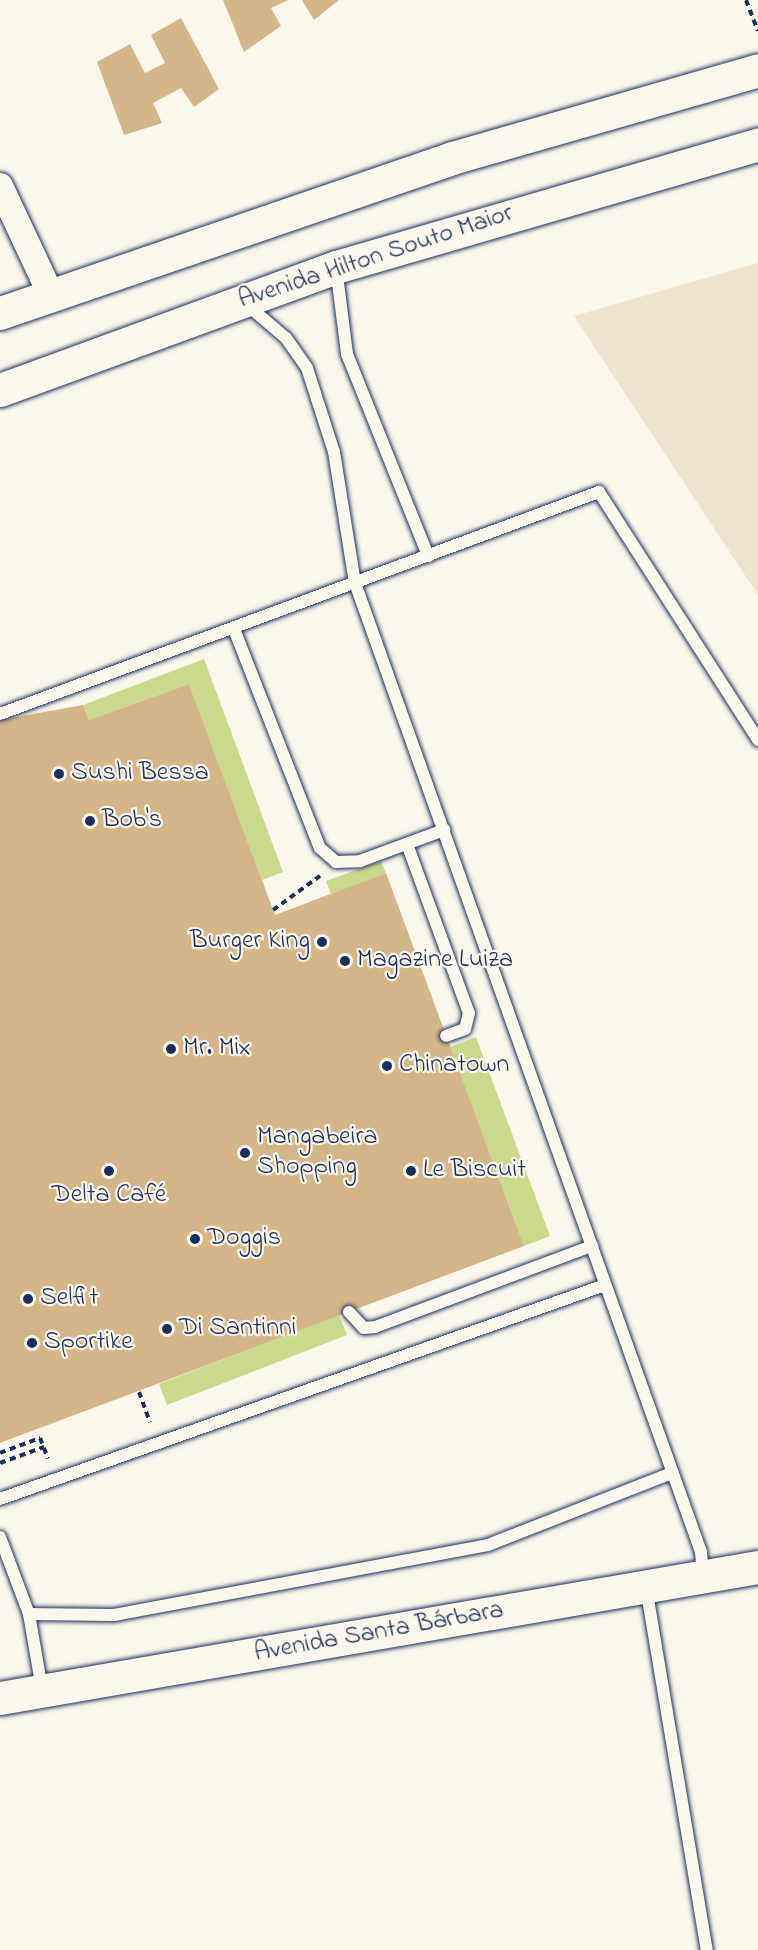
<!DOCTYPE html>
<html>
<head>
<meta charset="utf-8">
<style>
	body { margin:0 }
	#map { position:relative; width:758px; height:1950px; overflow:hidden; background:#fbf7ec; font-family:"Indie Flower",sans-serif }
	div>[style] { position:absolute }
	.built>* { inset:0; background:#efe4ce }
	.green>* { inset:0; background:#cbd98d }
	.building>* { inset:0; background:#d4b688 }
	.path>* { height:4px; margin-top:-2px; transform-origin:0; background:repeating-linear-gradient(90deg,#1b2f5e 0 6px,transparent 0 10.5px) }
	.roads { filter:drop-shadow(0 0 2px #1b2f5e) drop-shadow(0 0 2px #1b2f5e) }
	.lane>* { height:12px; margin:-6px; padding:0 6px; transform-origin:6px; border-radius:6px; background:#fbf7ec }
	.street>* { height:26px; margin:-13px; padding:0 13px; transform-origin:13px; border-radius:13px; background:#fbf7ec }
	.secondary>* { height:33px; margin:-16.5px; padding:0 16.5px; transform-origin:16.5px; border-radius:16.5px; background:#fbf7ec }
	.primary>* { height:33px; margin:-16.5px; padding:0 16.5px; transform-origin:16.5px; border-radius:16.5px; background:#fbf7ec }
	.dots>* { width:16px; height:16px; translate:-50% -50%; box-sizing:border-box; border:3px solid #fbf7ec; border-radius:50% }
	span { translate:-50% -50%; white-space:nowrap; text-align:center; line-height:1.15; -webkit-text-stroke:4.5px #fbf7ec; paint-order:stroke }
	.street-label { font-size:26px; color:#1b2f5e }
	.poi-label { font-size:26px; color:#1b2f5e }
	.left { translate:0 -50%; text-align:left }
	.right { translate:-100% -50%; text-align:right }
</style>
</head>
<body>
<div id="map">
	<div class="built">
		<div style="clip-path:polygon(758px 263px,758px 595px,574px 316px)"></div>
	</div>
	<div class="green">
		<div style="clip-path:polygon(204px 659px,283px 872px,262px 880px,189px 684px,89px 720px,83px 705px)"></div>
		<div style="clip-path:polygon(381px 861px,386px 873px,331px 894px,326px 881px)"></div>
		<div style="clip-path:polygon(476px 1037px,550px 1236px,524px 1246px,450px 1047px)"></div>
		<div style="clip-path:polygon(339px 1315px,347px 1335px,167px 1405px,159px 1384px)"></div>
	</div>
	<div class="building">
		<div style="clip-path:polygon(223px 0,288px 0,271px 8px,281px 26px,244px 52px)"></div>
		<div style="clip-path:polygon(302px 0,339px 0,314px 20px)"></div>
		<div style="clip-path:polygon(181px 18px,219px 89px,194px 107px,181px 88px,153px 103px,162px 123px,124px 135px,97px 62px,130px 44px,145px 73px,165px 63px,151px 35px)"></div>
		<div style="clip-path:polygon(189px 684px,275px 915px,386px 873px,524px 1246px,0 1443px,0 720px,83px 705px,89px 720px)"></div>
	</div>
	<div class="path">
		<div style="left:746px;top:0;width:33px;rotate:69deg"></div>
		<div style="left:273px;top:910px;width:58px;rotate:-35.9deg"></div>
		<div style="left:139px;top:1392px;width:32px;rotate:70deg"></div>
		<div style="left:0;top:1453px;width:43px;rotate:-20.6deg"></div>
		<div style="left:40px;top:1438px;width:22px;rotate:69deg"></div>
		<div style="left:0;top:1463px;width:47px;rotate:-20deg"></div>
	</div>
	<div class="roads">
		<div class="lane">
			<div style="left:336px;top:267px;width:88px;rotate:82.8deg"></div>
			<div style="left:347px;top:354px;width:218px;rotate:68.1deg"></div>
			<div style="left:246px;top:304px;width:52px;rotate:40.4deg"></div>
			<div style="left:286px;top:338px;width:37px;rotate:55deg"></div>
			<div style="left:307px;top:368px;width:88px;rotate:72.2deg"></div>
			<div style="left:334px;top:452px;width:133px;rotate:80.9deg"></div>
			<div style="left:355px;top:583px;width:1029px;rotate:70.35deg"></div>
			<div style="left:701px;top:1552px;width:24px;rotate:85deg"></div>
			<div style="left:234px;top:629px;width:235px;rotate:68.6deg"></div>
			<div style="left:320px;top:848px;width:21px;rotate:41deg"></div>
			<div style="left:336px;top:862px;width:24px;rotate:-2deg"></div>
			<div style="left:360px;top:861px;width:90px;rotate:-20.3deg"></div>
			<div style="left:0;top:714px;width:639px;rotate:-20.34deg"></div>
			<div style="left:599px;top:492px;width:295px;rotate:57.3deg"></div>
			<div style="left:407px;top:844px;width:180px;rotate:69.9deg"></div>
			<div style="left:469px;top:1013px;width:16px;rotate:104deg"></div>
			<div style="left:465px;top:1029px;width:20px;rotate:160deg"></div>
			<div style="left:349px;top:1312px;width:22px;rotate:47deg"></div>
			<div style="left:364px;top:1328px;width:11px;rotate:-5deg"></div>
			<div style="left:375px;top:1327px;width:232px;rotate:-20.5deg"></div>
			<div style="left:0;top:1499px;width:642px;rotate:-19.48deg"></div>
			<div style="left:0;top:1537px;width:82px;rotate:69.4deg"></div>
			<div style="left:29px;top:1614px;width:85px;rotate:0.7deg"></div>
			<div style="left:114px;top:1615px;width:380px;rotate:-10.6deg"></div>
			<div style="left:488px;top:1545px;width:198px;rotate:-21.4deg"></div>
			<div style="left:646px;top:1587px;width:368px;rotate:80.5deg"></div>
			<div style="left:29px;top:1614px;width:76px;rotate:80.2deg"></div>
		</div>
		<div class="street">
			<div style="left:0;top:186px;width:120px;rotate:64.9deg"></div>
		</div>
		<div class="secondary">
			<div style="left:0;top:1698px;width:769px;rotate:-9.81deg"></div>
		</div>
		<div class="primary">
			<div style="left:0;top:313px;width:478px;rotate:-18.9deg"></div>
			<div style="left:452px;top:158px;width:318px;rotate:-16deg"></div>
			<div style="left:0;top:390px;width:358px;rotate:-20.1deg"></div>
			<div style="left:336px;top:267px;width:440px;rotate:-16.2deg"></div>
		</div>
	</div>
	<div class="dots">
		<div style="left:59px;top:774px;background:#1b2f5e"></div>
		<div style="left:90px;top:821px;background:#1b2f5e"></div>
		<div style="left:322px;top:942px;background:#1b2f5e"></div>
		<div style="left:345px;top:961px;background:#1b2f5e"></div>
		<div style="left:171px;top:1049px;background:#1b2f5e"></div>
		<div style="left:387px;top:1066px;background:#1b2f5e"></div>
		<div style="left:245px;top:1153px;background:#1b2f5e"></div>
		<div style="left:109px;top:1171px;background:#1b2f5e"></div>
		<div style="left:411px;top:1171px;background:#1b2f5e"></div>
		<div style="left:195px;top:1239px;background:#1b2f5e"></div>
		<div style="left:28px;top:1299px;background:#1b2f5e"></div>
		<div style="left:167px;top:1329px;background:#1b2f5e"></div>
		<div style="left:32px;top:1343px;background:#1b2f5e"></div>
	</div>
	<div class="street-label">
		<span style="left:376px;top:258px;rotate:-18deg">Avenida Hilton Souto Maior</span>
		<span style="left:379px;top:1633px;rotate:-10deg">Avenida Santa Bárbara</span>
	</div>
	<div class="poi-label">
		<span class="left" style="left:71px;top:774px">Sushi Bessa</span>
		<span class="left" style="left:102px;top:821px">Bob's</span>
		<span class="right" style="left:310px;top:942px">Burger King</span>
		<span class="left" style="left:357px;top:961px">Magazine Luiza</span>
		<span class="left" style="left:183px;top:1049px">Mr. Mix</span>
		<span class="left" style="left:399px;top:1066px">Chinatown</span>
		<span class="left" style="left:257px;top:1153px">Mangabeira<br>Shopping</span>
		<span class="left" style="left:423px;top:1171px">Le Biscuit</span>
		<span style="left:109px;top:1196px">Delta Café</span>
		<span class="left" style="left:207px;top:1239px">Doggis</span>
		<span class="left" style="left:40px;top:1299px">Selfit</span>
		<span class="left" style="left:179px;top:1329px">Di Santinni</span>
		<span class="left" style="left:44px;top:1343px">Sportike</span>
	</div>
</div>
</body>
</html>
